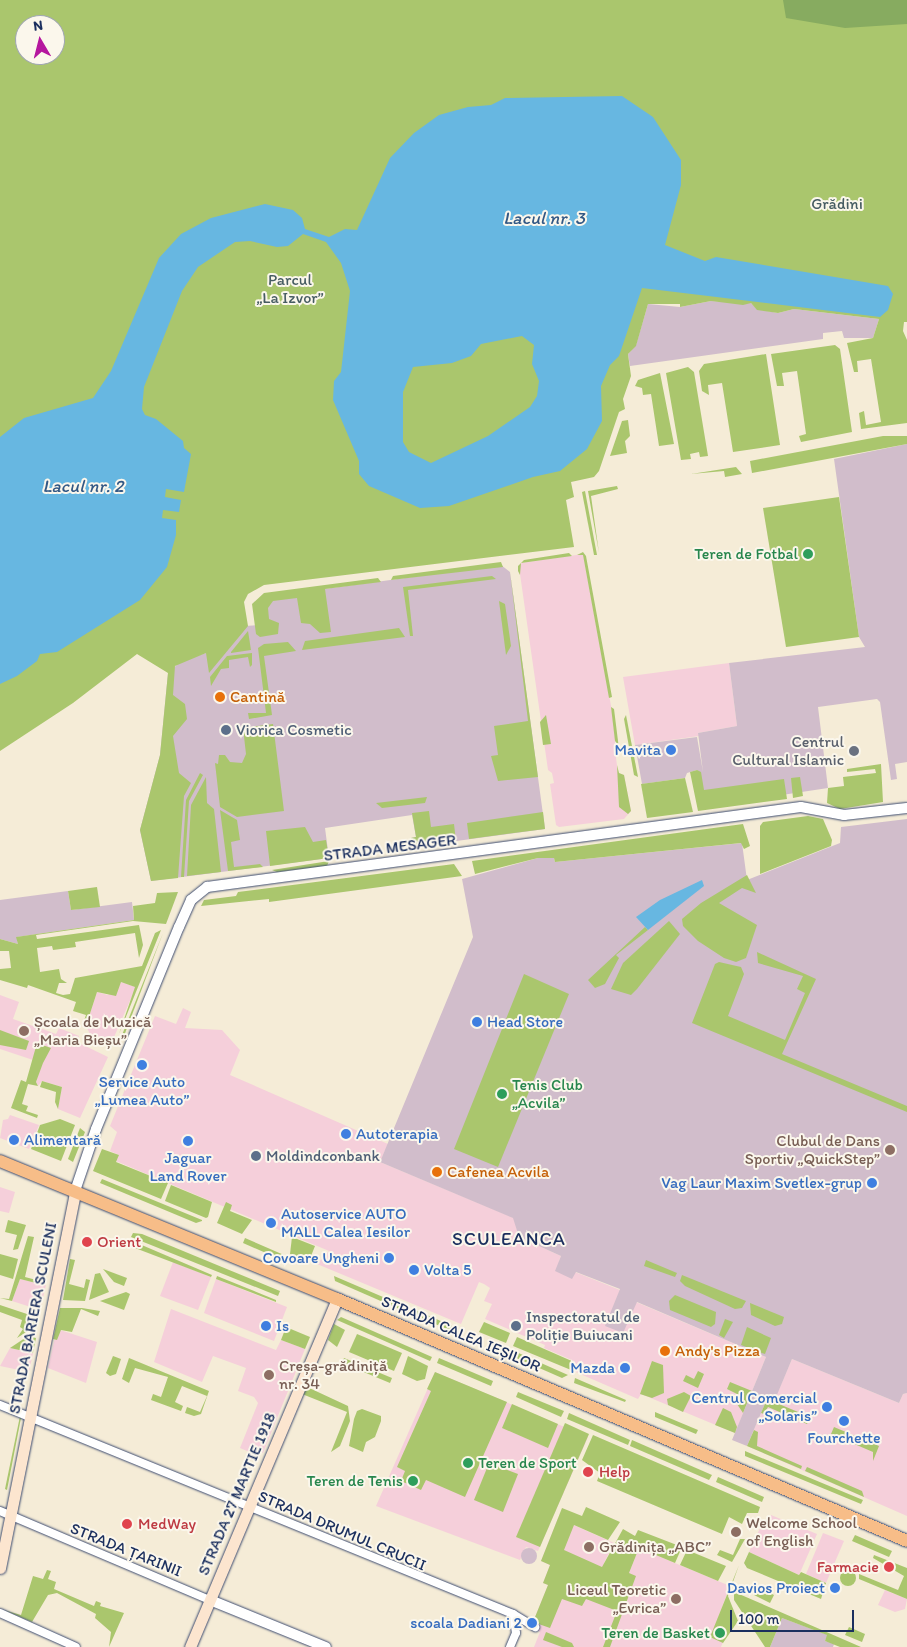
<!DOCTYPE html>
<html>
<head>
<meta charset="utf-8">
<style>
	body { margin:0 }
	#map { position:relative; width:907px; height:1647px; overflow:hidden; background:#f5ecd7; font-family:Itim,sans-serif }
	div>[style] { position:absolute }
	.built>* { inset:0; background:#f5cfda }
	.industrial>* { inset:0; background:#d1bdcb }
	.round { border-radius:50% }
	.green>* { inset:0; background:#aac66d }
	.forest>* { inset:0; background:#87ab60 }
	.water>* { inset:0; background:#67b7e1 }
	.roads { filter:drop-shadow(0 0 1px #3c4b70) drop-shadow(0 0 1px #3c4b70) }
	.minor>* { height:8px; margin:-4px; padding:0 4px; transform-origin:4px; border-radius:4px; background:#fff }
	.tertiary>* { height:10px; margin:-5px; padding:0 5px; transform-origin:5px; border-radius:5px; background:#fff }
	.secondary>* { height:11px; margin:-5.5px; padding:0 5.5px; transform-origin:5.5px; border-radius:5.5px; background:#fce5cf }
	.primary>* { height:12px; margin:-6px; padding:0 6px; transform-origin:6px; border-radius:6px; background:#f7bd88 }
	.dots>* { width:14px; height:14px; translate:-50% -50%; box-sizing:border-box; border:2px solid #fbf7ec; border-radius:50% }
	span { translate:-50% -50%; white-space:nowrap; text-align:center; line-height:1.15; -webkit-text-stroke:4px #fbf7ec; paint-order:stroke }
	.park-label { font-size:16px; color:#465c62 }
	.leisure-label { font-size:16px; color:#27864d }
	.right { translate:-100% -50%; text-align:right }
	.left { translate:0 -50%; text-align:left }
	.food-label { font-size:16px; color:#c56008 }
	.service-label { font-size:16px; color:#4e5e75 }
	.worship-label { font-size:16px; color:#5b616d }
	.shop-label { font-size:16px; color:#366cbe }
	.street-label { font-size:16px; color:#1b2f5e }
	.education-label { font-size:16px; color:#785e54 }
	.health-label { font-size:16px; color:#be3a42 }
	.water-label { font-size:18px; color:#325885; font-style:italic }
	.quarter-label { font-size:19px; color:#1b2f5e; letter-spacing:1px }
	.north { position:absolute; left:15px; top:15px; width:50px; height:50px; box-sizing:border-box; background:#fbf7ec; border:1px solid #a1a7b3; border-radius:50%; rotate:352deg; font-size:14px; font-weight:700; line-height:20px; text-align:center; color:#1b2f5e }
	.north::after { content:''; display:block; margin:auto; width:18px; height:22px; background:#b5179e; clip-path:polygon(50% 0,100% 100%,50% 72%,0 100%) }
	.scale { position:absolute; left:730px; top:1610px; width:124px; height:22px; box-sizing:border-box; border:2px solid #1b2f5e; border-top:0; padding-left:6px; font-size:15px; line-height:18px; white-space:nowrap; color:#1b2f5e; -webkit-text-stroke:4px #fbf7ec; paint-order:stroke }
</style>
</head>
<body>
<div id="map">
	<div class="built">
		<div style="clip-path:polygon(583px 554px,619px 749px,615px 750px,618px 773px,624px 775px,631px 811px,624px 819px,559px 827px,556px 825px,550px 784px,554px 783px,552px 773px,548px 770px,519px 567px,521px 563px)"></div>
		<div style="clip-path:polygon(729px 663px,737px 726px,698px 733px,699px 736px,635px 745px,623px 677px)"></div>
		<div style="clip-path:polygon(121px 982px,136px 987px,111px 1044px,90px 1034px,86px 1026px,97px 992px,108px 995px)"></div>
		<div style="clip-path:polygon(0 995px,19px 1002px,13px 1019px,33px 1026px,35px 1023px,41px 1025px,40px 1028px,56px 1034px,59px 1028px,79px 1036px,77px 1042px,108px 1057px,80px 1118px,58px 1109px,62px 1087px,42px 1081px,38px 1086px,36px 1082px,42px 1063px,0 1049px)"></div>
		<div style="clip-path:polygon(183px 1008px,191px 1012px,185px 1028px,222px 1030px,240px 1050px,230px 1075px,388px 1144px,380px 1162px,514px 1218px,519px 1237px,561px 1256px,559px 1261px,575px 1272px,620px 1290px,606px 1325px,636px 1302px,766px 1357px,735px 1433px,641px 1394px,638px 1399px,571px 1370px,574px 1361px,544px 1348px,545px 1345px,485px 1319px,492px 1304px,484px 1301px,490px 1288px,484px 1284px,479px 1282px,461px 1324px,317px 1264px,329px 1251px,116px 1161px,119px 1155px,110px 1151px,117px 1132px,110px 1126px,155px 1016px,176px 1024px)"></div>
		<div style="clip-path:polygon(10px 1115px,39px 1125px,29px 1149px,0 1138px,3px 1120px,8px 1119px)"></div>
		<div style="clip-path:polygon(0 1187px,15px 1192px,9px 1213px,0 1211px)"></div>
		<div style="clip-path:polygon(173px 1262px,211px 1277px,198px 1310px,160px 1296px)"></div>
		<div style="clip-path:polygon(20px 1279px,46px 1285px,40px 1310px,12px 1301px)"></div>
		<div style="clip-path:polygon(216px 1279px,287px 1307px,274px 1341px,204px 1313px)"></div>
		<div style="clip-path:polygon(171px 1309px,276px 1350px,281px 1340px,305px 1349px,263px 1453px,255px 1450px,254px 1454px,240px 1448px,258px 1403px,254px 1397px,238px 1391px,246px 1368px,213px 1356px,202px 1382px,154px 1362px)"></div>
		<div style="clip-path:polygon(57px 1329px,97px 1342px,86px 1383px,48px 1368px)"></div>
		<div style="clip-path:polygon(10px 1348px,33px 1353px,29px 1372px,0 1366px)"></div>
		<div style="clip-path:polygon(792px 1359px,899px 1403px,903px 1394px,907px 1393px,907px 1516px,747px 1446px,767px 1399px,774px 1401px)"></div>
		<div style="clip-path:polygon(435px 1372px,588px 1437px,538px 1551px,526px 1547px,520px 1560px,376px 1506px)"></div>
		<div style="clip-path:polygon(771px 1515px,817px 1534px,799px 1575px,749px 1552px,761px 1526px,766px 1528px)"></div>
		<div style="clip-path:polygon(558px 1518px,614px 1543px,604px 1563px,629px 1573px,639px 1548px,730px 1586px,718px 1618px,729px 1628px,721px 1647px,534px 1647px,540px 1632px,534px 1629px,533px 1622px,548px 1585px,543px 1583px,550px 1565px,541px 1561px)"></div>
		<div style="clip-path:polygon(823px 1533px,844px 1541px,826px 1583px,806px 1574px)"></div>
		<div style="clip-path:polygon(885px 1590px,907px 1599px,905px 1609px,895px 1612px,878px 1605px)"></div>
	</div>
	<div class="industrial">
		<div style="clip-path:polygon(711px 301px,751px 303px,757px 309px,778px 313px,794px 309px,879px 319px,873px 338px,844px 338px,842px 331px,823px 333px,823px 339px,630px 366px,628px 354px,636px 345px,648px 304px,680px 307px)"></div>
		<div style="clip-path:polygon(907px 444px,907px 762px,895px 764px,897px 779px,891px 780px,880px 702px,877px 699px,818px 707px,828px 788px,703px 807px,697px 770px,687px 773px,685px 778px,642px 784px,635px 745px,697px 737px,703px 772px,698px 733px,737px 726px,729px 663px,865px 647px,859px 637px,834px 459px)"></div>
		<div style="clip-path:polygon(501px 565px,510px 572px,545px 829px,412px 847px,411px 838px,416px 837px,412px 815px,325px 828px,329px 858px,151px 881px,140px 830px,160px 755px,168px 673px,180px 662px,231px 644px,246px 626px,261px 625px,265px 597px)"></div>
		<div style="clip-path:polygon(907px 819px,907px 1393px,903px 1394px,899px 1403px,792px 1359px,774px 1402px,767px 1399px,747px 1446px,732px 1440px,766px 1357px,637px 1302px,623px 1333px,605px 1326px,620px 1289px,576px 1272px,572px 1279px,555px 1271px,561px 1256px,519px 1237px,513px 1218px,380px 1162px,473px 937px,462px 879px,538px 858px,554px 858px,555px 862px,742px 843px,747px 880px,840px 843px,841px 827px)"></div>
		<div style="clip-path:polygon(68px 891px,71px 910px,132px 902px,134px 920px,17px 937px,18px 944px,0 939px,0 900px)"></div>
		<div class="round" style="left:521px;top:1548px;width:16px;height:16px"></div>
		<div style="clip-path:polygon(782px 1618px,828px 1635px,825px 1641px,834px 1644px,833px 1647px,770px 1647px)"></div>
	</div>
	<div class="green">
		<div style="clip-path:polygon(evenodd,0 0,907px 0,907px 322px,904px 322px,903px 331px,907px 340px,907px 423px,861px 429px,859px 413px,864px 411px,866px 425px,881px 422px,871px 359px,857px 361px,858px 372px,854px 372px,847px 343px,873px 338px,879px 319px,794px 309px,778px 313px,757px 310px,751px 303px,743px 305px,711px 301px,680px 307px,680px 304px,648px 304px,636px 346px,628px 354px,631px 376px,623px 399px,625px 409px,619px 412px,599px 471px,594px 477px,571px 482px,574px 497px,566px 500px,574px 547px,264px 585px,248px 594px,244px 602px,248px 626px,209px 673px,206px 653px,175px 666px,173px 695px,185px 704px,187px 719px,173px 736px,179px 773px,191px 783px,184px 796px,178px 878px,151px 881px,140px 830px,160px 755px,168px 673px,137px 654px,73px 703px,0 751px,0 0,25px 25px,55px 25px,55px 55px,25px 55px,25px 25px)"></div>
		<div style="clip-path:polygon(835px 345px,840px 349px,852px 432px,801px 442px,799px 436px,806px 434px,797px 371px,782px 373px,784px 386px,777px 386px,771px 354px)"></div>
		<div style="clip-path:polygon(766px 354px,780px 445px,733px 452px,722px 383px,708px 385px,709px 395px,702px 391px,699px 371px,704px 364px)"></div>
		<div style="clip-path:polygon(688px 367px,694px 372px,708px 456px,700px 457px,699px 452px,690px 454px,691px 459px,681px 460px,666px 373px)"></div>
		<div style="clip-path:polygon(660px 373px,674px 444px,659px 446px,651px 394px,643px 395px,642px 388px,635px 386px,638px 380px)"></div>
		<div style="clip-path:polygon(628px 420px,630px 436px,625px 441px,627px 453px,610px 456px,622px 421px)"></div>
		<div style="clip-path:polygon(883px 436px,907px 436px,907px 444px,752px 473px,750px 461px)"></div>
		<div style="clip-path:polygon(736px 467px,742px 474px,725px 477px,724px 471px,691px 474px)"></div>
		<div style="clip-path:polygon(617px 486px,618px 489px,591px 496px,599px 553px,588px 491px)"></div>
		<div style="clip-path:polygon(585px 491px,597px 555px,594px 555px,582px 492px)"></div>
		<div style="clip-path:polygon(839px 497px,859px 637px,786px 647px,763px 508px)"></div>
		<div style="clip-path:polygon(583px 552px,586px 556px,612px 697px,609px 698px,583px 555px,577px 555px)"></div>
		<div style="clip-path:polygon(569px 553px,572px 556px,521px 563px,520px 575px,518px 571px,518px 566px,524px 560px)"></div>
		<div style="clip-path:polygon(501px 562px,503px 567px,391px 580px,393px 576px)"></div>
		<div style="clip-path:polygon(510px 572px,538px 777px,498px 781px,491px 756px,498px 755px,494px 726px,528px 721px)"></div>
		<div style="clip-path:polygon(492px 576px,496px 579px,408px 590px,413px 636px,410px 636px,403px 587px)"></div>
		<div style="clip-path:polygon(378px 578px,381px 582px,325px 589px,331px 632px,320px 633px,310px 624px,301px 623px,297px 598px,273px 601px,268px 608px,269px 619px,279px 623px,278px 634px,260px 637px,256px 634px,252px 604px,264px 593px)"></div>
		<div style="clip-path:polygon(499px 601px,505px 604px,511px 646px,506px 655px)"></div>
		<div style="clip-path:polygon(399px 628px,405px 637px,302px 650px,305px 641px)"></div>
		<div style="clip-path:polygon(248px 631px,251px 650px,231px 653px,231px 652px)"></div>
		<div style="clip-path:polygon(288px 642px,296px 651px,264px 656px,272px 715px,249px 719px,248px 713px,266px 713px,258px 648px,264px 644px)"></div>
		<div style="clip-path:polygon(252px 653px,252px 665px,250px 667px,248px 657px,229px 660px,229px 668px,221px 669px,211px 686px,210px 677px,227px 656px)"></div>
		<div style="clip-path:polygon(611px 707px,614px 709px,619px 749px,615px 741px)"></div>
		<div style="clip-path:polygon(546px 715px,551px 744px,543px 745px,540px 722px)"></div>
		<div style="clip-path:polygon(626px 715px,638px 777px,634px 775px,624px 719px)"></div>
		<div style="clip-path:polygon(273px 724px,284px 811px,237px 817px,220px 807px,215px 763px,218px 764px,219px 755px,225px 755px,230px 762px,242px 763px,246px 754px,243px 728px)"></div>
		<div style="clip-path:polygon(881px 764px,883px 802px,840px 809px,827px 803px,828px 788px,844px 786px,843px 777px,876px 773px,875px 769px,847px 772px,847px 769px)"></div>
		<div style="clip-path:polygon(617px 765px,619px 773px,624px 775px,631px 811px,628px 814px,619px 807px)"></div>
		<div style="clip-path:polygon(697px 770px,701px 772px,704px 790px,784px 779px,787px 799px,698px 811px,690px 772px)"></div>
		<div style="clip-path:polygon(200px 773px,203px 775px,189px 801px,184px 877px,181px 877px,186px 800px)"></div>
		<div style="clip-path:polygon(206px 777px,207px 803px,214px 809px,221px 872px,187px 876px,191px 805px)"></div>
		<div style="clip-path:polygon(800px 777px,803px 796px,793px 798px,791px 778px)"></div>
		<div style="clip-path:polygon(685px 778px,693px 812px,647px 818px,641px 784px)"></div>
		<div style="clip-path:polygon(427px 797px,425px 803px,382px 808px,376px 803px)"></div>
		<div style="clip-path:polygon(220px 810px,237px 820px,240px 840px,231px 842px,234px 867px,260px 864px,263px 867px,228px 871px)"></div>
		<div style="clip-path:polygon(429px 811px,431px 827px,454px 824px,456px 841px,412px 847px,411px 838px,416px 837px,412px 813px)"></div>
		<div style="clip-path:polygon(543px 812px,545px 829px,469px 839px,467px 823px)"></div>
		<div style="clip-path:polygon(808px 816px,823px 819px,832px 840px,831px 846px,760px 874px,760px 826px,763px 822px)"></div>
		<div style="clip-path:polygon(743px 824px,750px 846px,744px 849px,741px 843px,555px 862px,554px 858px,538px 858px,475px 874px,472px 861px)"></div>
		<div style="clip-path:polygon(305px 827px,313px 842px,326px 840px,329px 858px,270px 866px,266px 831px)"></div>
		<div style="clip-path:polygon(329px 861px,327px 866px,277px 872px,272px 870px)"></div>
		<div style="clip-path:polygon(454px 864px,462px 876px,269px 902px,269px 899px,201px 906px,204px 900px,236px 896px,238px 892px)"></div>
		<div style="clip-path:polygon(747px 875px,756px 893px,742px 888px,719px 903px,757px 925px,746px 958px,736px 962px,724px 958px,698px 941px,683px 926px,682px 919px,701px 903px)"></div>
		<div style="clip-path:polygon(97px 887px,100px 907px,71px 910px,68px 891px)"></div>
		<div style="clip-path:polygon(178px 892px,166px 924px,133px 921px,36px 935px,37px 939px,139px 925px,143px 945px,139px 958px,135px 933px,75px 942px,76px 947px,53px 950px,52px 946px,37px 948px,40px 972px,59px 969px,61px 979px,67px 983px,59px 983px,56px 993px,63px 995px,70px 994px,75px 978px,142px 966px,155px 933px,161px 930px,119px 1034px,135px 987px,121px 982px,116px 996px,97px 992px,86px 1026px,83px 1023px,86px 1015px,73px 1011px,76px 1002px,28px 985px,27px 988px,0 980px,0 969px,11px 968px,9px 951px,0 951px,0 939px,18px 944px,16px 937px,134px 920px,133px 906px,155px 903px,157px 893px)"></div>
		<div style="clip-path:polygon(669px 921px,680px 934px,637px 989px,631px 995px,611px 989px,623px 963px)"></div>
		<div style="clip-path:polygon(645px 927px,648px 930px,616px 955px,619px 958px,605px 984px,595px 988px,588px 980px)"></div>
		<div style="clip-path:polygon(163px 933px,124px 1036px,122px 1035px)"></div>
		<div style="clip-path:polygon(757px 952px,816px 979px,782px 1054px,907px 1106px,907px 1112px,692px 1023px,715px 964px,719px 962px,741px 967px,744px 974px,728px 1016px,785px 1040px,805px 993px,797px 989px,803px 976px,758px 963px)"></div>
		<div style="clip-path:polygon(524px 974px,569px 994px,498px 1167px,454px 1149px)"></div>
		<div style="clip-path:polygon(0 1030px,29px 1041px,26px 1050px,0 1045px)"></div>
		<div style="clip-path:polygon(37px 1043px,51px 1048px,43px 1063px,36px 1082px,38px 1086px,28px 1084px,22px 1104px,28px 1106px,26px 1111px,38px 1115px,37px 1118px,11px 1108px,21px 1080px,26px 1082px)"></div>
		<div style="clip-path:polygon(42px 1081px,62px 1087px,58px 1109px,55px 1102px,56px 1092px,40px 1087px)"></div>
		<div style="clip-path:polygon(60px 1119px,75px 1125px,61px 1161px,31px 1149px,40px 1125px)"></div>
		<div style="clip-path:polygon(80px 1128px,85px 1132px,73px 1162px,68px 1159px)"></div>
		<div style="clip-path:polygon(102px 1149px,119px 1155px,116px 1162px,168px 1183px,161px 1199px,93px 1171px)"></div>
		<div style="clip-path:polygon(102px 1179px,202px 1220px,202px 1221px,196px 1223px,100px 1183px)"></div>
		<div style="clip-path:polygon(171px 1185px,212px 1202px,208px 1217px,206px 1218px,165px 1201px)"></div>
		<div style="clip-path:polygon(226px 1202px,232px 1205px,230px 1211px,252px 1220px,242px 1234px,217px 1223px)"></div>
		<div style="clip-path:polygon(8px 1220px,26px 1225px,18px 1249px,13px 1250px,17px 1235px,5px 1232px)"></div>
		<div style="clip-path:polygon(133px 1233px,142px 1234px,280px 1291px,278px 1296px,131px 1237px)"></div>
		<div style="clip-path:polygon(28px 1236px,34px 1237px,25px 1277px,44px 1282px,44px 1285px,20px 1279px,12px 1301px,0 1298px,9px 1299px)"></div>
		<div style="clip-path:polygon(292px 1237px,315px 1246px,309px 1261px,290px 1254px)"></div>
		<div style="clip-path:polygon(245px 1238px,284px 1255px,284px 1261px,243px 1243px)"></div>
		<div style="clip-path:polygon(137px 1243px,212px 1275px,211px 1277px,135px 1248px)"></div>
		<div style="clip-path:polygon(0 1254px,18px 1259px,13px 1279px,0 1275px)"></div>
		<div style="clip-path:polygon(70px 1259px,75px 1260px,69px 1284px,84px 1288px,86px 1279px,90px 1280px,85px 1301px,63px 1300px)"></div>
		<div style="clip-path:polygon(646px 1260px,677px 1273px,675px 1277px,644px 1266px)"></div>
		<div style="clip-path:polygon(103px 1269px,127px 1278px,124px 1286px,114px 1282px)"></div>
		<div style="clip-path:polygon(100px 1273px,109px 1292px,89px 1300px,95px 1274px)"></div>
		<div style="clip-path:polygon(682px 1275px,746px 1301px,742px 1308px,735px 1309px,685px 1286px,680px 1281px)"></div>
		<div style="clip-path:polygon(217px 1276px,276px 1300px,276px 1302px,216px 1279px)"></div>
		<div style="clip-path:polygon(334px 1276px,404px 1306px,399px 1309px,335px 1281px)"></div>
		<div style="clip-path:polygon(126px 1292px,130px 1294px,124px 1310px,100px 1301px)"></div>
		<div style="clip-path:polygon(675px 1295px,716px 1312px,715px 1324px,711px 1327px,670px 1310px,669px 1301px)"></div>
		<div style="clip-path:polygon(750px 1303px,784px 1317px,782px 1324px,775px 1326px,751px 1315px)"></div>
		<div style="clip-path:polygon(0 1305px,39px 1318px,37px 1325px,17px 1338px,23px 1329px,20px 1327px,22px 1320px,0 1312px)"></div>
		<div style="clip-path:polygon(60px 1308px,82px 1308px,100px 1311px,98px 1316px,81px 1309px,72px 1332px,61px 1330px,57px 1340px,53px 1339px)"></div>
		<div style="clip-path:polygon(411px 1308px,459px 1329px,452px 1331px,411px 1314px)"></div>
		<div style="clip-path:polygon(341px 1317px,432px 1357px,430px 1361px,337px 1320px)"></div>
		<div style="clip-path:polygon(725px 1319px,733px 1322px,724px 1338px,719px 1335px)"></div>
		<div style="clip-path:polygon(484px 1322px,510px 1333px,506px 1343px,479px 1332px)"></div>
		<div style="clip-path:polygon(334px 1324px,345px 1330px,337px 1347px,328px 1340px)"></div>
		<div style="clip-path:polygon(286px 1327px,310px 1337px,305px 1349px,281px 1340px)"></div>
		<div style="clip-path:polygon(747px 1327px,771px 1338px,765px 1354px,741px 1345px)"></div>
		<div style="clip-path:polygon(357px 1334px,402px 1353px,394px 1371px,349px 1352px)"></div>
		<div style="clip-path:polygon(28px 1336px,36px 1338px,33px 1353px,10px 1348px)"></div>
		<div style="clip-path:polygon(517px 1337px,574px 1362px,571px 1370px,513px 1346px)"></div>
		<div style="clip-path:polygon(514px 1351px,568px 1375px,562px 1378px,512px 1356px)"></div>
		<div style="clip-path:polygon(113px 1356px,121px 1359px,116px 1374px,110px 1376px,106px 1373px)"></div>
		<div style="clip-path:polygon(408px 1356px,428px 1366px,425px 1379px,417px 1381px,402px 1374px)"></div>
		<div style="clip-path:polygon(129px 1358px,209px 1391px,201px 1414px,194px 1416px,185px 1413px,187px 1407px,200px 1412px,207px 1396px,182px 1386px,175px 1402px,183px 1406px,181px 1411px,151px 1400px,153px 1394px,161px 1397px,168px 1377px,135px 1368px,129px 1383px,122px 1379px)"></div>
		<div style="clip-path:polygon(344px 1358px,392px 1378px,390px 1383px,342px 1363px)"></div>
		<div style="clip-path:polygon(439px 1358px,493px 1381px,491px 1386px,437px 1363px)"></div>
		<div style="clip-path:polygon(652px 1361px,663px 1365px,664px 1393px,652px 1398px,640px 1394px)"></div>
		<div style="clip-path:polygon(698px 1371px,704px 1374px,698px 1388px,683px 1381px,686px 1375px,694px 1379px)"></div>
		<div style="clip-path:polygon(435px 1372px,507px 1402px,465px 1497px,426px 1480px,421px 1490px,401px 1481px,405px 1471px,397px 1467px,431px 1391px,427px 1389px)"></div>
		<div style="clip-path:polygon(575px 1378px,626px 1400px,625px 1402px,574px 1383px)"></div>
		<div style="clip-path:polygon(730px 1382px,752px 1391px,743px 1413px,737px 1404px,741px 1396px,727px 1389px)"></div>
		<div style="clip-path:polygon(305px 1386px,348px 1406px,350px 1421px,340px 1446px,331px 1452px,347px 1412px,302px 1394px)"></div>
		<div style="clip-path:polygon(518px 1392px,564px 1411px,561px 1417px,516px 1397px)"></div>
		<div style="clip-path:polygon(684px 1392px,691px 1396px,683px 1412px,668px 1405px,667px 1399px)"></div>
		<div style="clip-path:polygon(767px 1399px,810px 1417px,807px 1424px,768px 1407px,764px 1414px,761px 1413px)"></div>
		<div style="clip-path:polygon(512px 1404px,558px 1424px,548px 1448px,502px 1428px)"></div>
		<div style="clip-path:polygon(723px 1408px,731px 1412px,737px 1427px,735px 1433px,715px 1425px)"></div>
		<div style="clip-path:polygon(362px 1409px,381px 1416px,381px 1421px,375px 1437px,366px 1442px,363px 1452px,349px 1446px,354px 1419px,357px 1411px)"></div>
		<div style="clip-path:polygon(655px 1412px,698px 1430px,696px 1434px,655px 1417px)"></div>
		<div style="clip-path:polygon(569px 1413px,630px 1440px,628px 1445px,567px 1419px)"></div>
		<div style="clip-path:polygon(20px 1416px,21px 1418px,7px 1490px,5px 1489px)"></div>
		<div style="clip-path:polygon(565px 1423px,589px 1434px,540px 1547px,516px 1537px)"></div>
		<div style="clip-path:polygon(834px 1427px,879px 1446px,873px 1461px,873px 1452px,831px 1434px)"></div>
		<div style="clip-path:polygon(754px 1430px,758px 1432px,757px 1446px,802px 1466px,801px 1469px,747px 1446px)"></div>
		<div style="clip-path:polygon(593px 1435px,760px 1507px,758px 1513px,747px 1513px,742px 1524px,729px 1517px,722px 1534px,597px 1481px,600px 1473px,582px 1460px)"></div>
		<div style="clip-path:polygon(632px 1440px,712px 1475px,709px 1480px,630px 1446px)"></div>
		<div style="clip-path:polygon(745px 1451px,863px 1500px,861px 1504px,745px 1456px)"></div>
		<div style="clip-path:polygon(489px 1463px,518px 1474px,503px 1512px,474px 1500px)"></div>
		<div style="clip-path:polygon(807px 1467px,862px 1491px,864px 1497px,805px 1471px)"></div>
		<div style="clip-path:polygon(718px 1477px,764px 1497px,762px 1502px,716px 1482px)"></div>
		<div style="clip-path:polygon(586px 1507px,620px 1522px,608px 1540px,574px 1525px,564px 1550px,602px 1567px,623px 1529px,635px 1536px,638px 1530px,682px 1547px,675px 1563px,639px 1548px,629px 1573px,636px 1576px,610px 1647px,603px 1647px,617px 1611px,586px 1599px,582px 1606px,562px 1599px,550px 1628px,533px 1622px,548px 1585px,543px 1583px,550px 1565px,541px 1561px,562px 1508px,582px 1516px)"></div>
		<div style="clip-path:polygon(855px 1535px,892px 1551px,889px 1557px,852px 1541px)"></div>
		<div style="clip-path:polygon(740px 1539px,745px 1539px,732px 1562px,717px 1555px,720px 1550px,733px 1555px)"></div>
		<div style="clip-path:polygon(687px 1550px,726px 1566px,718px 1581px,680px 1565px)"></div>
		<div style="clip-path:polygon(749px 1552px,799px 1575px,801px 1572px,826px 1583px,821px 1599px,747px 1568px,744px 1563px)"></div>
		<div style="clip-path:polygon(874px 1555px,907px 1568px,907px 1599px,859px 1579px,859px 1574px,898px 1590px,904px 1576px,873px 1558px)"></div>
		<div style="clip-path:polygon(739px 1565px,728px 1596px,738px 1621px,723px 1643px,710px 1637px)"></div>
		<div style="clip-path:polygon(47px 1570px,51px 1571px,48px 1579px,56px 1582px,54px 1589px,94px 1606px,96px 1601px,101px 1603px,100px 1606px,124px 1613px,109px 1647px,111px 1632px,95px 1618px,96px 1614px,57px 1593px,48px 1595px,32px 1622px,4px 1610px,21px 1615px,33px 1576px,43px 1579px)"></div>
		<div class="round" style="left:840px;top:1570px;width:16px;height:16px"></div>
		<div style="clip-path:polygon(757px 1587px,774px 1595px,770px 1603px,754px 1595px)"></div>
		<div style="clip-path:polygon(734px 1593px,739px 1594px,861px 1647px,840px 1647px,825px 1641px,827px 1635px,782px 1618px,770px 1647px,765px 1647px,734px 1600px)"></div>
		<div style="clip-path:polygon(849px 1627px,865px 1634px,862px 1642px,845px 1635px)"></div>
		<div style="clip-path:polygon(546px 1632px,572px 1643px,574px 1647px,562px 1647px,543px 1640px)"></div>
	</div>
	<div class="forest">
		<div style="clip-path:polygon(783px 0,907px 0,907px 24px,845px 28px,786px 18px)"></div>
	</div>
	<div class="water">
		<div style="clip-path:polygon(evenodd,622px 96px,653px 117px,681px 160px,681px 185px,665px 245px,705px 261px,716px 257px,888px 286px,893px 294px,888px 310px,880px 317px,642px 288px,619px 356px,610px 365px,601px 386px,602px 421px,587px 449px,560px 471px,533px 477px,449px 506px,420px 508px,369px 486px,359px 474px,359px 461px,333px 400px,334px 381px,341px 372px,350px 291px,341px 263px,326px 242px,303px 234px,288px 246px,277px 247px,250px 241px,235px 242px,198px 267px,182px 291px,144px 387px,142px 409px,145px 415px,156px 419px,183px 441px,184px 448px,191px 454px,184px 492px,166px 489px,165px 497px,181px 500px,179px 512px,163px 510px,162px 518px,176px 520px,176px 535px,167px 567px,140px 600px,57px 652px,40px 654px,37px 661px,17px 676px,0 684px,0 437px,24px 418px,93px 398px,111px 371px,159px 258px,181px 234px,211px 218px,265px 204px,293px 210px,302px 218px,305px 229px,329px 237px,345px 229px,357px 230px,390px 158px,414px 133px,439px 115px,468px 107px,491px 105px,505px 98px,622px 96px,522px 336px,534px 345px,532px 364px,539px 381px,537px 396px,530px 407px,488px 436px,431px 463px,409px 452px,403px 442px,403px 392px,413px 367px,452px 363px,471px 356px,481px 344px,522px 336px)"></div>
		<div style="clip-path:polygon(702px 880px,704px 886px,648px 930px,636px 917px,660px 900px)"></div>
	</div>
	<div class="roads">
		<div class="minor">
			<div style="left:0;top:1405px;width:554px;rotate:22.17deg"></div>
			<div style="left:513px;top:1614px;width:26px;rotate:31deg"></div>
			<div style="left:0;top:1511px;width:228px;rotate:23deg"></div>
			<div style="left:0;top:1613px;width:83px;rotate:24.1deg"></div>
			<div style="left:510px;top:1647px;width:15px;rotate:-67deg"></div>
			<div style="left:516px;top:1633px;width:19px;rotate:-99deg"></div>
		</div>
		<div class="tertiary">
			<div style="left:75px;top:1191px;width:65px;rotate:-71.3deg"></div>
			<div style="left:96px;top:1129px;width:218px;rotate:-67.7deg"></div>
			<div style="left:179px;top:927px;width:30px;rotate:-66deg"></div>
			<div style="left:191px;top:900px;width:21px;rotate:-39deg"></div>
			<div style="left:207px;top:887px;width:599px;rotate:-7.67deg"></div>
			<div style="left:801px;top:807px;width:44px;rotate:10.5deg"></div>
			<div style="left:844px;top:815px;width:63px;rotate:-6.3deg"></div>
			<div style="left:210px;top:1600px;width:125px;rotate:22.1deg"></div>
		</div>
		<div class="secondary">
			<div style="left:0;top:1568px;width:384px;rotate:-78.7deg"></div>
			<div style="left:190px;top:1647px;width:378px;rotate:-67.1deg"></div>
		</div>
		<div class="primary">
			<div style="left:0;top:1161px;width:364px;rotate:22.3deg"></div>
			<div style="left:337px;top:1299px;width:619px;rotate:23deg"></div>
		</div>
	</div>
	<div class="dots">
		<div style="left:808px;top:554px;background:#2e9e5b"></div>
		<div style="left:220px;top:697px;background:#e8710a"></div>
		<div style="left:226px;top:730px;background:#5c6f8a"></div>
		<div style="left:671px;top:750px;background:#3f7fe0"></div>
		<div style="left:854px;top:751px;background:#6b7280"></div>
		<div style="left:477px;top:1022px;background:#3f7fe0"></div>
		<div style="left:24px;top:1031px;background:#8d6e63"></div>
		<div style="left:142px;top:1065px;background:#3f7fe0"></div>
		<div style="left:502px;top:1094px;background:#2e9e5b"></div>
		<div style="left:346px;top:1134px;background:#3f7fe0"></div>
		<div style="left:14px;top:1140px;background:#3f7fe0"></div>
		<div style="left:188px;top:1141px;background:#3f7fe0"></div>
		<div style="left:890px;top:1150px;background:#8d6e63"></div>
		<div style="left:256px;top:1156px;background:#5c6f8a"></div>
		<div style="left:437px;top:1172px;background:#e8710a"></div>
		<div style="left:872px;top:1183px;background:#3f7fe0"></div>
		<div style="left:271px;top:1223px;background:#3f7fe0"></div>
		<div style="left:87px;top:1242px;background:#e0444e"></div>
		<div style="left:389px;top:1258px;background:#3f7fe0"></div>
		<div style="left:414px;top:1270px;background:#3f7fe0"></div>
		<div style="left:266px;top:1326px;background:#3f7fe0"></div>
		<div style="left:516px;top:1326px;background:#5c6f8a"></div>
		<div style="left:665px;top:1351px;background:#e8710a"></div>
		<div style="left:625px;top:1368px;background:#3f7fe0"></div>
		<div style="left:269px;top:1375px;background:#8d6e63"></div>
		<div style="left:827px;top:1407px;background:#3f7fe0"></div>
		<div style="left:844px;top:1421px;background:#3f7fe0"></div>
		<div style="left:468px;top:1463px;background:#2e9e5b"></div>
		<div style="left:588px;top:1472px;background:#e0444e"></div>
		<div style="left:413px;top:1481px;background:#2e9e5b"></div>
		<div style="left:127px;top:1524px;background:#e0444e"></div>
		<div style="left:736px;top:1532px;background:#8d6e63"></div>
		<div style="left:589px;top:1547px;background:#8d6e63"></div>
		<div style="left:889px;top:1567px;background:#e0444e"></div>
		<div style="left:835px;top:1588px;background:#3f7fe0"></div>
		<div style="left:676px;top:1599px;background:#8d6e63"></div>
		<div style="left:532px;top:1623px;background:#3f7fe0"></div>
		<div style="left:720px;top:1633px;background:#2e9e5b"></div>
	</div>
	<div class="park-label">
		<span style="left:837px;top:204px">Grădini</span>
		<span style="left:290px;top:289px">Parcul<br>„La Izvor”</span>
	</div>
	<div class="leisure-label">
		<span class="right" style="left:798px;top:554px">Teren de Fotbal</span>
		<span class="left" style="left:512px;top:1094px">Tenis Club<br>„Acvila”</span>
		<span class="left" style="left:478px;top:1463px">Teren de Sport</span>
		<span class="right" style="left:403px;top:1481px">Teren de Tenis</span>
		<span class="right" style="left:710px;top:1633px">Teren de Basket</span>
	</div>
	<div class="food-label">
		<span class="left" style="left:230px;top:697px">Cantină</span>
		<span class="left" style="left:447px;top:1172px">Cafenea Acvila</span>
		<span class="left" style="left:675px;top:1351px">Andy's Pizza</span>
	</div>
	<div class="service-label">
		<span class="left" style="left:236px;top:730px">Viorica Cosmetic</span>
		<span class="left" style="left:266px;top:1156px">Moldindconbank</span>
		<span class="left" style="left:526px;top:1326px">Inspectoratul de<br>Poliție Buiucani</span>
	</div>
	<div class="worship-label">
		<span class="right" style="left:844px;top:751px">Centrul<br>Cultural Islamic</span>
	</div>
	<div class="shop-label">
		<span class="right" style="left:661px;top:750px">Mavita</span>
		<span class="left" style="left:487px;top:1022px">Head Store</span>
		<span style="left:142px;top:1091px">Service Auto<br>„Lumea Auto”</span>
		<span class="left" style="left:356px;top:1134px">Autoterapia</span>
		<span class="left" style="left:24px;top:1140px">Alimentară</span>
		<span style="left:188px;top:1167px">Jaguar<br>Land Rover</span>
		<span class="right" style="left:862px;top:1183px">Vag Laur Maxim Svetlex-grup</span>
		<span class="left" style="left:281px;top:1223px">Autoservice AUTO<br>MALL Calea Iesilor</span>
		<span class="right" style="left:379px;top:1258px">Covoare Ungheni</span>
		<span class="left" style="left:424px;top:1270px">Volta 5</span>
		<span class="left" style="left:276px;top:1326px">Is</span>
		<span class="right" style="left:615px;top:1368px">Mazda</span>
		<span class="right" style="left:817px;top:1407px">Centrul Comercial<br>„Solaris”</span>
		<span style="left:844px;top:1438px">Fourchette</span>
		<span class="right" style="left:825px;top:1588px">Davios Proiect</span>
		<span class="right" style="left:522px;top:1623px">scoala Dadiani 2</span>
	</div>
	<div class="street-label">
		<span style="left:390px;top:848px;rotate:-7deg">STRADA MESAGER</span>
		<span style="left:33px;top:1318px;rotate:-79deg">STRADA BARIERA SCULENI</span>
		<span style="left:461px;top:1334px;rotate:23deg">STRADA CALEA IEȘILOR</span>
		<span style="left:237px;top:1494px;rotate:-67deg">STRADA 27 MARTIE 1918</span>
		<span style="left:342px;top:1531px;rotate:23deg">STRADA DRUMUL CRUCII</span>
		<span style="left:126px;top:1550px;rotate:22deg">STRADA ȚARINII</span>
	</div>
	<div class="education-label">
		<span class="left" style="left:34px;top:1031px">Școala de Muzică<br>„Maria Bieșu”</span>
		<span class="right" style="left:880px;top:1150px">Clubul de Dans<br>Sportiv „QuickStep”</span>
		<span class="left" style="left:279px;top:1375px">Creșa-grădiniță<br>nr. 34</span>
		<span class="left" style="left:746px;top:1532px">Welcome School<br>of English</span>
		<span class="left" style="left:599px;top:1547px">Grădinița „ABC”</span>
		<span class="right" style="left:666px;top:1599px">Liceul Teoretic<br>„Evrica”</span>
	</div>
	<div class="health-label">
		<span class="left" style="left:97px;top:1242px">Orient</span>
		<span class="left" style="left:599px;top:1472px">Help</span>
		<span class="left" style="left:138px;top:1524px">MedWay</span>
		<span class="right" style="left:879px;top:1567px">Farmacie</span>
	</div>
	<div class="water-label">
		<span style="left:544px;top:218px">Lacul nr. 3</span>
		<span style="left:83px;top:486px">Lacul nr. 2</span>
	</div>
	<div class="quarter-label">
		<span style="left:509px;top:1239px">SCULEANCA</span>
	</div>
	<div class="north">N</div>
	<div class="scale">100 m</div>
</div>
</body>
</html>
